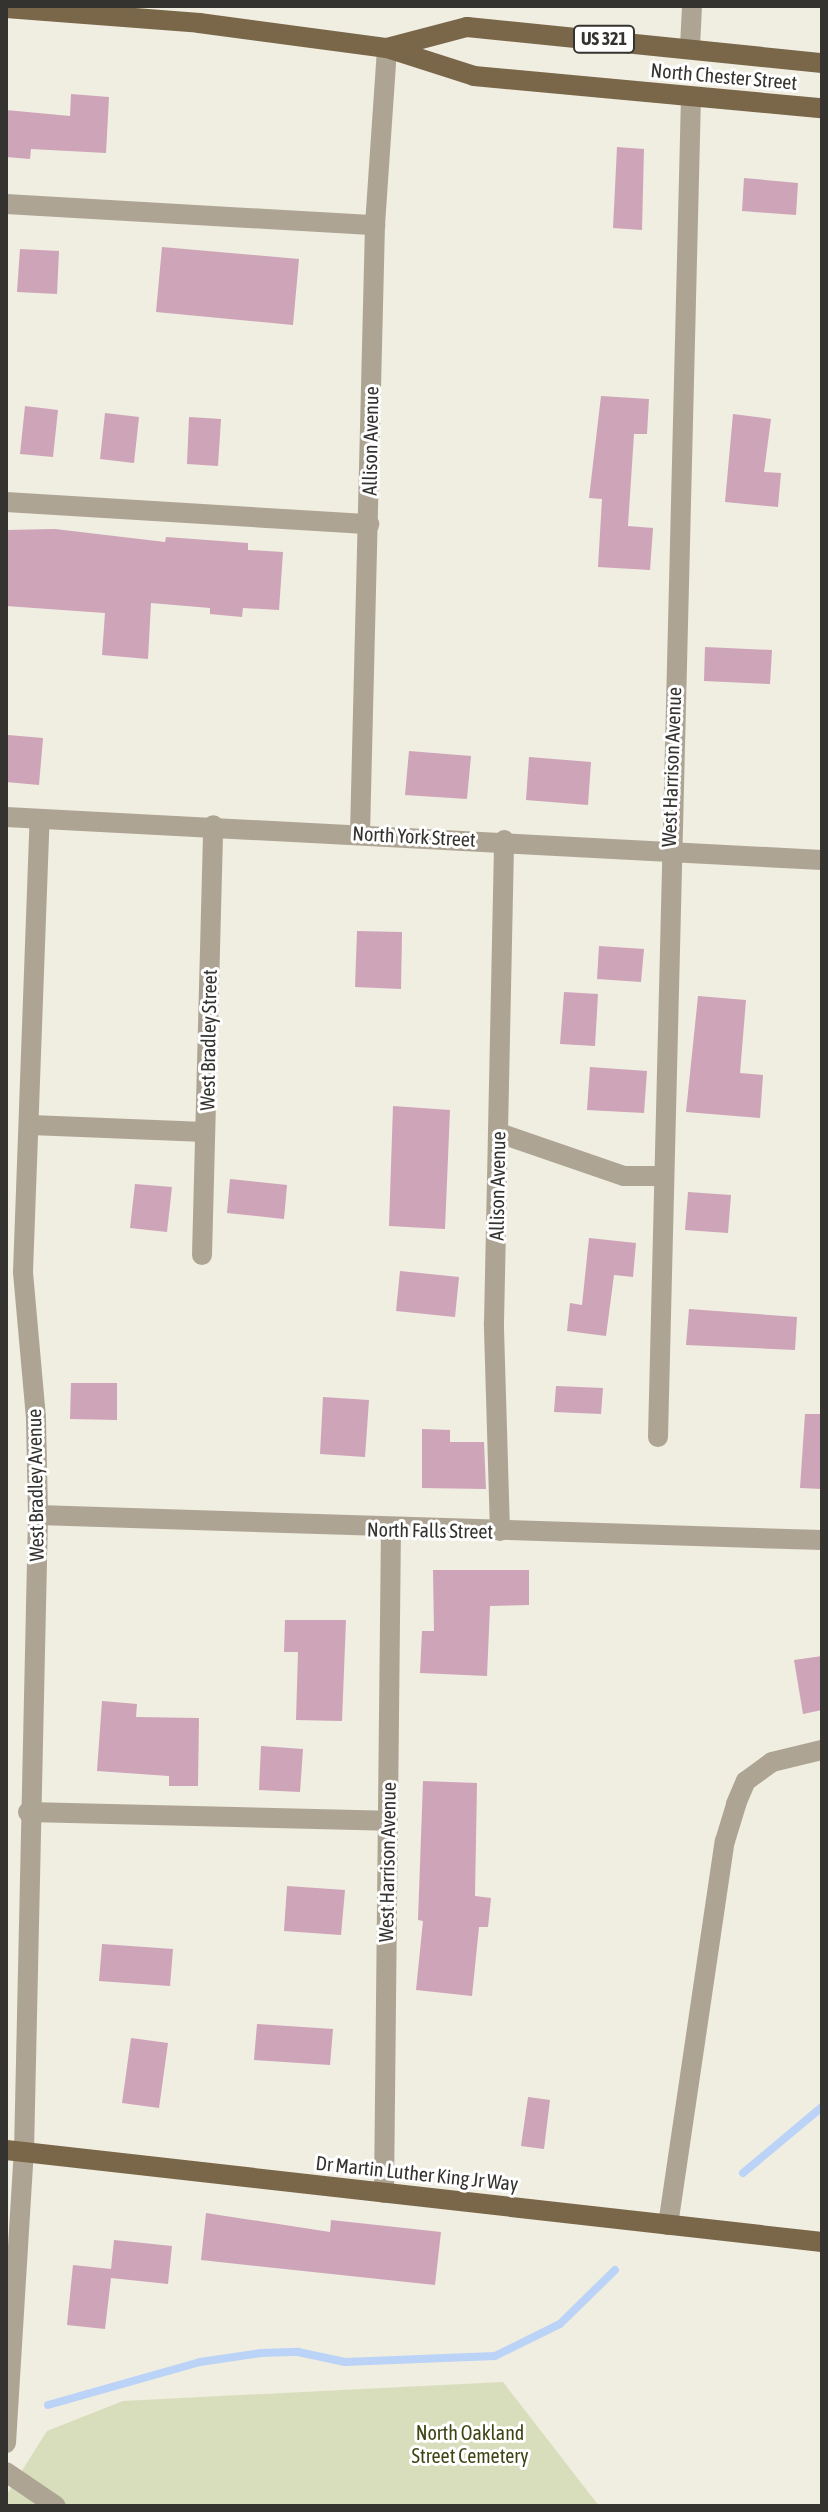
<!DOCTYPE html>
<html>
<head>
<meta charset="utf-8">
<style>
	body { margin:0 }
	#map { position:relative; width:828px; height:2512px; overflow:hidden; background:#f0ede1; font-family:"Asap Condensed",sans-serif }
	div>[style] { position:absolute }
	.green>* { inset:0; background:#d8debc }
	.stream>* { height:8px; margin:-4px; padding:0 4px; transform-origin:4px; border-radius:4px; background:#bbd3f7 }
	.building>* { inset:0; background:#cea4b9 }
	.minor>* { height:20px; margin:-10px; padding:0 10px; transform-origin:10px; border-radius:10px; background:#aea494 }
	.major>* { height:20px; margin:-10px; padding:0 10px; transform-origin:10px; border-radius:10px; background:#7a674a }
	span { translate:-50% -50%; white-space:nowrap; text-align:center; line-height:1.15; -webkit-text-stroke:6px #fff; paint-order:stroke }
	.shield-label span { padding:2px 6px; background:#fff; border:2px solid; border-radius:6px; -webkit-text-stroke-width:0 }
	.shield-label { font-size:18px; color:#35332f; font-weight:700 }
	.street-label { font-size:20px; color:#35332f }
	.park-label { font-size:20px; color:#3f4413 }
	.frame { position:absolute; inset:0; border:8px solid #35332f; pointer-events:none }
</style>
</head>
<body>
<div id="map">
	<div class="green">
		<div style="clip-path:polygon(503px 2382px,599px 2506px,6px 2506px,6px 2496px,47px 2431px,123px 2401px)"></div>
	</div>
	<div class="stream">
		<div style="left:743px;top:2173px;width:103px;rotate:-39.9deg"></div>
		<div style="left:48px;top:2405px;width:158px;rotate:-15.8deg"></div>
		<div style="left:200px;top:2362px;width:62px;rotate:-8.4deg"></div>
		<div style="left:261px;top:2353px;width:37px;rotate:-2deg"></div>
		<div style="left:298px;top:2352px;width:48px;rotate:12deg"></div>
		<div style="left:345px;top:2362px;width:150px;rotate:-2.3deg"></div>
		<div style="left:495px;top:2356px;width:72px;rotate:-26.2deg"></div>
		<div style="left:560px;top:2324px;width:77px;rotate:-44.5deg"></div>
	</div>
	<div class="building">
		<div style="clip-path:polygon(71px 94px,109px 97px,106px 153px,31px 149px,30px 159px,6px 157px,6px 110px,70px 116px)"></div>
		<div style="clip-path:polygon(617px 147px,644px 149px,642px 230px,613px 228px)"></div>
		<div style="clip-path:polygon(744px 178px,798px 183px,796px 215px,742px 211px)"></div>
		<div style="clip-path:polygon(162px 247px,299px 259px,293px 325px,156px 312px)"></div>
		<div style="clip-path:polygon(20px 249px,59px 251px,57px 294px,17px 292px)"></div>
		<div style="clip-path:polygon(601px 396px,649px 399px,647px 434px,634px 434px,628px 526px,653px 528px,650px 570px,598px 567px,602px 499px,589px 498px)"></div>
		<div style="clip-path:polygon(25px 406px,58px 410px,53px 457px,20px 454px)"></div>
		<div style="clip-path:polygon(105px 413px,139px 417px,134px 463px,100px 459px)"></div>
		<div style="clip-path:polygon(733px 414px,771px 419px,764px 472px,781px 473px,778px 507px,725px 502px)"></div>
		<div style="clip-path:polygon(189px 417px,221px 419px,218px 466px,187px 464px)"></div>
		<div style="clip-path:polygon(55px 529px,165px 542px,166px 537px,248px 543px,248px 550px,283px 552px,279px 610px,243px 608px,242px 617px,210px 614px,210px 608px,151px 603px,148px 659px,102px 655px,105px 613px,6px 606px,6px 530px)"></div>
		<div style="clip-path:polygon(705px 647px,772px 650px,770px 684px,704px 681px)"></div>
		<div style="clip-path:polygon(8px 735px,43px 738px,39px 785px,6px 782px)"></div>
		<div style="clip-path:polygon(409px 751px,471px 756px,467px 799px,405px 795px)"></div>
		<div style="clip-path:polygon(529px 757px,591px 762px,588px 805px,526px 800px)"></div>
		<div style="clip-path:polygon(357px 931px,402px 932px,401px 989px,355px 987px)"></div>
		<div style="clip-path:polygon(599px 946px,644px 949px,641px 982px,597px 979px)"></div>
		<div style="clip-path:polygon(564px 992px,598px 994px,595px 1046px,560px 1044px)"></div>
		<div style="clip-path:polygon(698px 996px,746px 1000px,740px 1073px,763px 1075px,760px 1118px,686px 1112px)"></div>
		<div style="clip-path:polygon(590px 1067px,647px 1071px,644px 1113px,587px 1110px)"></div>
		<div style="clip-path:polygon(393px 1106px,450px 1110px,445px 1229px,389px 1226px)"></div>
		<div style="clip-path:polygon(230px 1179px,287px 1185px,284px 1219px,227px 1213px)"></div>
		<div style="clip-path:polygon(135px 1184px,172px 1187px,167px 1232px,130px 1228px)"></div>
		<div style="clip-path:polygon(688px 1192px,731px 1195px,728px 1233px,685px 1230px)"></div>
		<div style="clip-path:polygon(589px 1238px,636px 1243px,633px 1277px,614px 1275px,606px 1336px,567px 1331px,570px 1303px,582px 1305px)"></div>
		<div style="clip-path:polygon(400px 1271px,459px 1277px,455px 1317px,396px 1311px)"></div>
		<div style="clip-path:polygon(689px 1309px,797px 1317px,795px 1350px,686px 1345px)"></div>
		<div style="clip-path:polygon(71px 1383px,117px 1383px,117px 1420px,70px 1419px)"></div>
		<div style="clip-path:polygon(556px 1386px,603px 1388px,601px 1414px,554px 1412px)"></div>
		<div style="clip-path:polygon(323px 1397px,369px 1400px,365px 1457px,320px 1454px)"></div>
		<div style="clip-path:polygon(805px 1414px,822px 1414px,822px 1489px,800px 1488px)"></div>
		<div style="clip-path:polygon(422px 1429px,450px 1430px,450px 1442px,484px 1442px,486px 1489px,422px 1488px)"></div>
		<div style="clip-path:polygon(433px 1570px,529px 1570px,529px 1605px,490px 1606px,487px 1676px,420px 1673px,422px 1631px,434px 1631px)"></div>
		<div style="clip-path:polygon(285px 1620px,346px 1620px,342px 1721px,296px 1720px,298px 1652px,284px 1652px)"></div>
		<div style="clip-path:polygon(822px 1656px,822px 1710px,803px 1714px,794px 1660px)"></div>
		<div style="clip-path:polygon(102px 1701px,137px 1704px,136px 1717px,199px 1718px,198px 1786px,169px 1786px,169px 1776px,97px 1771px)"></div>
		<div style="clip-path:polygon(261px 1746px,303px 1749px,300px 1792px,259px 1790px)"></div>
		<div style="clip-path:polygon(423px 1781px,477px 1783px,475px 1896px,491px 1898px,488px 1927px,479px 1927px,472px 1996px,416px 1990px,423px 1921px,418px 1920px)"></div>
		<div style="clip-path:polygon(287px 1886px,345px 1890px,341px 1935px,284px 1931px)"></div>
		<div style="clip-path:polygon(102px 1944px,173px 1949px,170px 1986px,99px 1981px)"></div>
		<div style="clip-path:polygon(257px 2024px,333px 2029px,330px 2065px,254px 2060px)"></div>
		<div style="clip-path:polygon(131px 2038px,168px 2043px,159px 2108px,122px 2103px)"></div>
		<div style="clip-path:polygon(528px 2097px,550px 2100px,544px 2149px,521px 2146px)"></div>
		<div style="clip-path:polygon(206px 2213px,330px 2232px,331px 2220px,441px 2232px,435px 2285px,201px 2260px)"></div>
		<div style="clip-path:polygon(114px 2240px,172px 2246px,168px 2284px,111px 2278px,105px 2329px,67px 2325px,73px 2265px,111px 2269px)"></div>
	</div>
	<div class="minor">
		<div style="left:690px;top:47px;width:41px;rotate:-87.2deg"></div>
		<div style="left:6px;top:204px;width:370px;rotate:3.3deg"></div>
		<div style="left:6px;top:502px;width:364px;rotate:3.5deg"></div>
		<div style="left:6px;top:817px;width:817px;rotate:3.02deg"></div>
		<div style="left:360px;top:834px;width:609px;rotate:-88.59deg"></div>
		<div style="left:375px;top:225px;width:177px;rotate:-86.1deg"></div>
		<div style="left:31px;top:1125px;width:174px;rotate:2.3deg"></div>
		<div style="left:499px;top:1133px;width:132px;rotate:19deg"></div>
		<div style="left:624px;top:1176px;width:38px"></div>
		<div style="left:202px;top:1255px;width:430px;rotate:-88.5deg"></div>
		<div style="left:658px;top:1437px;width:1339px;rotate:-88.59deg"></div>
		<div style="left:38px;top:1515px;width:784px;rotate:1.83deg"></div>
		<div style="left:500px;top:1531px;width:208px;rotate:-91.7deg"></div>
		<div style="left:494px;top:1323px;width:483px;rotate:-88.8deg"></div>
		<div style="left:28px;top:1812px;width:359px;rotate:1.4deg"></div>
		<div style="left:384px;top:2193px;width:663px;rotate:-89.4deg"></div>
		<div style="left:668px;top:2225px;width:388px;rotate:-81.6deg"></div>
		<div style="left:725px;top:1841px;width:39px;rotate:-73deg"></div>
		<div style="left:736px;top:1804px;width:25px;rotate:-67deg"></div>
		<div style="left:746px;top:1781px;width:32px;rotate:-36deg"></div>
		<div style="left:772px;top:1762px;width:51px;rotate:-13.5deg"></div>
		<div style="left:6px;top:2443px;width:292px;rotate:-86.5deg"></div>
		<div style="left:24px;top:2152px;width:637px;rotate:-88.74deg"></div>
		<div style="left:38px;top:1515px;width:97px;rotate:-91.2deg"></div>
		<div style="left:36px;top:1418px;width:147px;rotate:-95.1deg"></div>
		<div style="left:23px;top:1272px;width:453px;rotate:-87.9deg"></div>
		<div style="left:6px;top:2472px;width:60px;rotate:34.2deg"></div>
	</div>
	<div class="major">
		<div style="left:6px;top:8px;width:194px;rotate:4.4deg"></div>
		<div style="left:199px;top:23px;width:190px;rotate:7.6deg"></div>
		<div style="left:387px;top:48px;width:91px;rotate:17.8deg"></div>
		<div style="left:474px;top:76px;width:349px;rotate:5.3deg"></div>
		<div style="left:387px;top:48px;width:83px;rotate:-14.7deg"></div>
		<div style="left:467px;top:27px;width:357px;rotate:5.8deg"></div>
		<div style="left:6px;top:2150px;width:821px;rotate:6.43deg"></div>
	</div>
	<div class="shield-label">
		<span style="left:604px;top:39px">US 321</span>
	</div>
	<div class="street-label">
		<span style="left:724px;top:76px;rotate:5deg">North Chester Street</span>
		<span style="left:370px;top:441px;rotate:-89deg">Allison Avenue</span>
		<span style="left:671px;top:767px;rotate:-88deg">West Harrison Avenue</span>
		<span style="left:414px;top:836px;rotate:3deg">North York Street</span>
		<span style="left:208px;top:1040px;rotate:-89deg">West Bradley Street</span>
		<span style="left:497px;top:1186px;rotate:-89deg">Allison Avenue</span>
		<span style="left:35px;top:1485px;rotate:-91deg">West Bradley Avenue</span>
		<span style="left:430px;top:1530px;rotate:1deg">North Falls Street</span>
		<span style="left:387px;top:1862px;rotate:-89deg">West Harrison Avenue</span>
		<span style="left:417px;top:2173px;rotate:6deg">Dr Martin Luther King Jr Way</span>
	</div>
	<div class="park-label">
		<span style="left:470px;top:2444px">North Oakland<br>Street Cemetery</span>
	</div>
	<div class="frame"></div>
</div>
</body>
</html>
